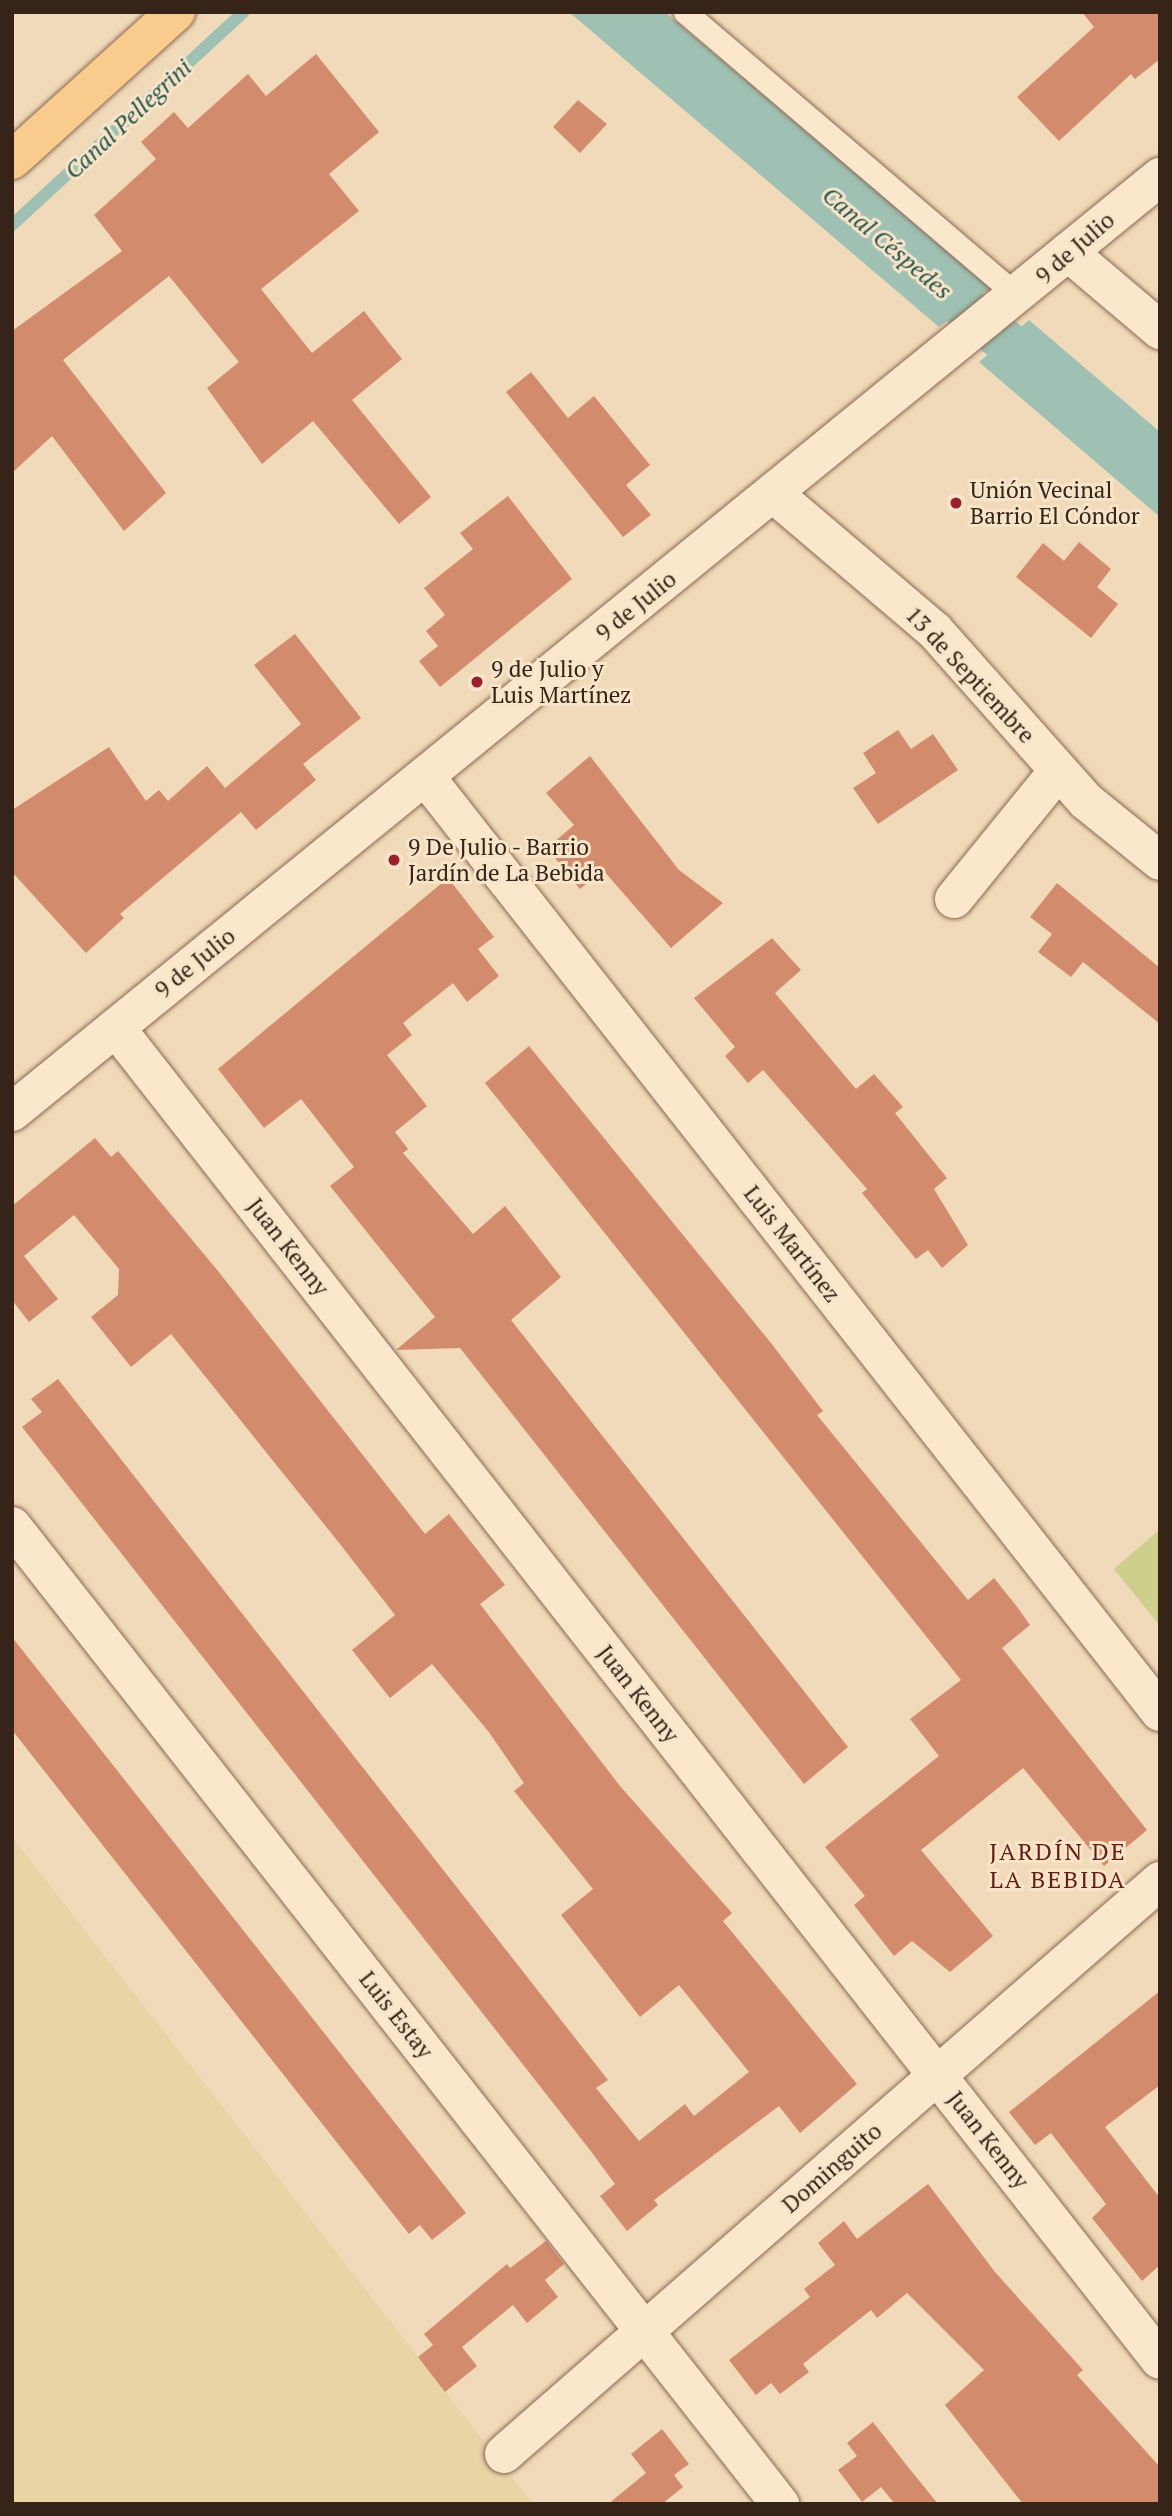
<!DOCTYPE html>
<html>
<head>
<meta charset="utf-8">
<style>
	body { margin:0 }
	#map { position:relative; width:1172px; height:2516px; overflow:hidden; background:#f1dab9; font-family:"PT Serif",serif }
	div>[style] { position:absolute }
	.farmland>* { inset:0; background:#e7d5a6 }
	.green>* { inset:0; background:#cecf8d }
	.water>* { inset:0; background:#9ec1b3 }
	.pier>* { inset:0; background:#f1dab9 }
	.stream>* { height:12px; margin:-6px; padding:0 6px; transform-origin:6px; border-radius:6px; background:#9ec1b3 }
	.canal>* { height:44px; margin:-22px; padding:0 22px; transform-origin:22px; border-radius:22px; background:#9ec1b3 }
	.building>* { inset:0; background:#d28b6c }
	.roads { filter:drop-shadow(0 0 2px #886953) drop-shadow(0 0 2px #886953) }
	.service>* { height:23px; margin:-11.5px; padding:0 11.5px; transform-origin:11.5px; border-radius:11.5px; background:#fbe8cc }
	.minor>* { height:38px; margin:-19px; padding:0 19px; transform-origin:19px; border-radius:19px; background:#fbe8cc }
	.primary>* { height:38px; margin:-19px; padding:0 19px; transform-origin:19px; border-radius:19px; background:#f9cb8c }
	.dots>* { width:19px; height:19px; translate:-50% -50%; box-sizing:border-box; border:4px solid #f8e5c9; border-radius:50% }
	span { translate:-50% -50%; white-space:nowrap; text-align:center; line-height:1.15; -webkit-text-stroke:6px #f8e5c9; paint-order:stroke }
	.street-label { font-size:23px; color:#362419 }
	.poi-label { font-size:23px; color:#362419 }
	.left { translate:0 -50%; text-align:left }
	.water-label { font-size:24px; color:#27574e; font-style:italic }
	.neighbourhood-label { font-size:24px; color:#651d16; letter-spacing:2px }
	.frame { position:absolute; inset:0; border:14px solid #362419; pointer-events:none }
</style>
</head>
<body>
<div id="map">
	<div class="farmland">
		<div style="clip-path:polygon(12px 1837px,472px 2426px,533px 2504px,12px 2504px)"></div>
	</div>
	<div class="green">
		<div style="clip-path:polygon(1160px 1529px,1160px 1626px,1114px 1569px)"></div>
	</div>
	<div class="water">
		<div style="clip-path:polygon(569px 12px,665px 12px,991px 287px,939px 327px)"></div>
		<div style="clip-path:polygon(1029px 320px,1160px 432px,1160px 517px,979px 362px)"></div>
	</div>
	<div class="pier">
		<div style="clip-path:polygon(991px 287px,993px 290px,939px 327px)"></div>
		<div style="clip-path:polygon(1027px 318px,1029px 320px,976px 359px,977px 359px)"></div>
	</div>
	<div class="stream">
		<div style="left:12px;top:225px;width:315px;rotate:-42.6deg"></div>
	</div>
	<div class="canal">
		<div style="left:919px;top:269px;width:171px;rotate:40deg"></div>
	</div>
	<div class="building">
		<div style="clip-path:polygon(1082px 12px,1160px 12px,1160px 59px,1135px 79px,1131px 74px,1059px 141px,1017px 97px,1094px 27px)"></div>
		<div style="clip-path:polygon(316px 54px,379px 132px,329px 174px,359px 211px,261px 289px,312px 353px,364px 311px,389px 343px,402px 359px,352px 400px,431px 497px,399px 524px,313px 421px,262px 464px,207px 388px,239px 362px,169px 276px,63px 360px,166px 493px,124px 531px,52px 436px,12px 473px,12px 331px,122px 251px,94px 215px,156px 159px,141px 142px,174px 112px,188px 128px,248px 74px,266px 96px)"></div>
		<div style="clip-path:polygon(578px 100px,607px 124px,580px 153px,553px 127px)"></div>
		<div style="clip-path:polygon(531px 372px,568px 418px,594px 396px,650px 465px,626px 485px,651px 515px,623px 537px,506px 392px)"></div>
		<div style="clip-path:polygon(508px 496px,572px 579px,440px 687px,419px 661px,438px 646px,426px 631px,445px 615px,424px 588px,473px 549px,460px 533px)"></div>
		<div style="clip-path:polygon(1079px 542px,1111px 569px,1097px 587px,1118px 604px,1091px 638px,1016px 577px,1043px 543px,1064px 561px)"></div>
		<div style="clip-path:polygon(295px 634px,361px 718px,303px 764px,316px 780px,256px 830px,241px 812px,120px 914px,124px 918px,86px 953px,12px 872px,12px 810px,109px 747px,146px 801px,159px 790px,168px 801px,207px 766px,225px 788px,301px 724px,254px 665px)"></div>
		<div style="clip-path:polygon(898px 730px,911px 749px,933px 734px,958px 770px,878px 824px,853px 788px,876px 773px,863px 753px)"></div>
		<div style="clip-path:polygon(590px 756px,679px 870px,723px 903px,671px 948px,603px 870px,580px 889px,547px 848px,574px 825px,546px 793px)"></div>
		<div style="clip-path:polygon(448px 878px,494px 937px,478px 949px,499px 976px,467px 1002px,453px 983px,403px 1023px,412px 1035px,387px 1055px,427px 1106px,395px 1132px,408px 1149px,403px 1153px,473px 1234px,505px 1206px,561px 1277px,511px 1320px,848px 1747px,804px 1784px,460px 1348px,396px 1350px,435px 1317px,330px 1186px,354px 1167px,301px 1099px,264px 1128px,218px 1069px)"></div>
		<div style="clip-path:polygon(1057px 883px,1160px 968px,1160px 1024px,1083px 962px,1071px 977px,1038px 952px,1052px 934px,1030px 917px)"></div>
		<div style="clip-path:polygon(772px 938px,801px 970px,775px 993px,856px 1089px,874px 1074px,903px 1107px,895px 1113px,947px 1178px,934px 1189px,968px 1245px,942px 1268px,928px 1250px,916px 1259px,862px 1193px,867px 1189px,763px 1070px,748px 1083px,725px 1056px,735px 1047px,694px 998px)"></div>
		<div style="clip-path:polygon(529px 1046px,771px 1343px,823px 1411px,817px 1415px,968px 1600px,994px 1578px,1018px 1608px,1030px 1625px,1002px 1648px,1147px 1830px,1104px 1866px,1023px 1768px,921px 1850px,993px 1936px,950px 1972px,912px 1941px,894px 1956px,854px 1905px,865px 1896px,825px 1847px,939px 1756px,910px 1719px,961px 1680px,485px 1083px)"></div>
		<div style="clip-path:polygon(95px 1138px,111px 1157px,118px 1151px,218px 1271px,425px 1534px,449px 1514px,505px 1585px,480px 1604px,620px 1786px,732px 1913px,723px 1921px,727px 1926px,857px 2084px,800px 2133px,779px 2106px,654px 2200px,658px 2205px,627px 2231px,600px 2196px,615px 2184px,590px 2150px,22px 1427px,42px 1412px,31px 1399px,58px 1379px,608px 2080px,596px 2088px,639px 2141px,685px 2104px,694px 2116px,749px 2072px,679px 1985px,640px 2017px,561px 1915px,593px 1889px,514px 1791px,524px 1783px,488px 1731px,432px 1664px,390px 1698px,352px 1650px,395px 1615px,340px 1544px,171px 1334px,131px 1367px,91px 1317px,118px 1295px,119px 1269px,74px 1215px,24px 1256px,58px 1299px,29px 1322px,12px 1300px,12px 1206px)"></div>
		<div style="clip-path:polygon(12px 1637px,466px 2213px,432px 2240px,420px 2225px,409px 2234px,12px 1730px)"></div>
		<div style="clip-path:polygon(1160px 1991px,1160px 2085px,1105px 2127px,1160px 2198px,1160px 2265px,1142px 2281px,1092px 2218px,1106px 2204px,1071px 2159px,1051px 2133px,1035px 2145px,1009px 2112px)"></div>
		<div style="clip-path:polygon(928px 2184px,995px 2272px,1083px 2370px,1077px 2375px,1160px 2467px,1160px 2504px,1023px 2504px,945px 2405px,984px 2370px,907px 2293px,877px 2318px,871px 2310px,803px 2364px,809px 2372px,780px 2394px,771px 2383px,756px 2395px,729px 2360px,810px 2297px,804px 2289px,835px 2265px,818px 2243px,844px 2221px,857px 2239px)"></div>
		<div style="clip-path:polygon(546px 2241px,564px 2264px,545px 2280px,558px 2297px,527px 2323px,513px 2305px,462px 2347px,477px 2366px,445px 2392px,418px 2357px,433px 2345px,424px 2334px,507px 2264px,510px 2268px)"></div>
		<div style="clip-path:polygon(873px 2422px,904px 2462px,938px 2504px,895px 2504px,881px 2487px,862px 2502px,838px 2470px,857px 2456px,847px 2443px)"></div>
		<div style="clip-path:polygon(662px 2429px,689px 2464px,674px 2475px,683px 2487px,662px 2504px,608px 2504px,646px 2473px,631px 2454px)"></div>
	</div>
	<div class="roads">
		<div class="service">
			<div style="left:685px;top:12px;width:439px;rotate:40.5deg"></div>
		</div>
		<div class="minor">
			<div style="left:1068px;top:252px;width:121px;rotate:40.3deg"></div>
			<div style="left:774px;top:494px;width:211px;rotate:40.4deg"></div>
			<div style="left:935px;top:631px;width:227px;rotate:48.4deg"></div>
			<div style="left:1086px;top:801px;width:95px;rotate:39deg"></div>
			<div style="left:425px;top:776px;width:1190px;rotate:51.86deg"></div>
			<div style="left:954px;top:899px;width:165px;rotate:-50.9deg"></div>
			<div style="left:116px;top:1028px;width:1692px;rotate:51.91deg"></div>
			<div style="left:12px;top:1112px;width:1481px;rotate:-39.16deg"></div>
			<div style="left:12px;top:1526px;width:1244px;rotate:51.86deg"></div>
			<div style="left:504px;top:2454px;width:871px;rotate:-41.14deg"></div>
		</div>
		<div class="primary">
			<div style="left:12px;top:160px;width:221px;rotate:-42.1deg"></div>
		</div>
	</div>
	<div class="dots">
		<div style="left:956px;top:503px;background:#9b1f2d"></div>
		<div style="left:477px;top:682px;background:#9b1f2d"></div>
		<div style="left:394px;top:860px;background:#9b1f2d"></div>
	</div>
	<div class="street-label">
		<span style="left:1075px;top:248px;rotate:-41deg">9 de Julio</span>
		<span style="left:636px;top:606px;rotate:-39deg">9 de Julio</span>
		<span style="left:970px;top:675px;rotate:47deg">13 de Septiembre</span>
		<span style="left:195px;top:963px;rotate:-39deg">9 de Julio</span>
		<span style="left:792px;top:1244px;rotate:52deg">Luis Martínez</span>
		<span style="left:288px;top:1247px;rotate:52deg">Juan Kenny</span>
		<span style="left:638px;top:1694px;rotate:52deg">Juan Kenny</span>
		<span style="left:396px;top:2015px;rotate:52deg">Luis Estay</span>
		<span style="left:988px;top:2140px;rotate:52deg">Juan Kenny</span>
		<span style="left:832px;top:2168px;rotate:-41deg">Dominguito</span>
	</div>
	<div class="poi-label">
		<span class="left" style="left:970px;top:503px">Unión Vecinal<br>Barrio El Cóndor</span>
		<span class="left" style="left:491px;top:682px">9 de Julio y<br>Luis Martínez</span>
		<span class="left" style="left:408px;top:860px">9 De Julio - Barrio<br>Jardín de La Bebida</span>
	</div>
	<div class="water-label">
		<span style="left:128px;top:119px;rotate:-43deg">Canal Pellegrini</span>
		<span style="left:887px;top:243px;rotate:40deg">Canal Céspedes</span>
	</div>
	<div class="neighbourhood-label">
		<span style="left:1058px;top:1866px">JARDÍN DE<br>LA BEBIDA</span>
	</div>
	<div class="frame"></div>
</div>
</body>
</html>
